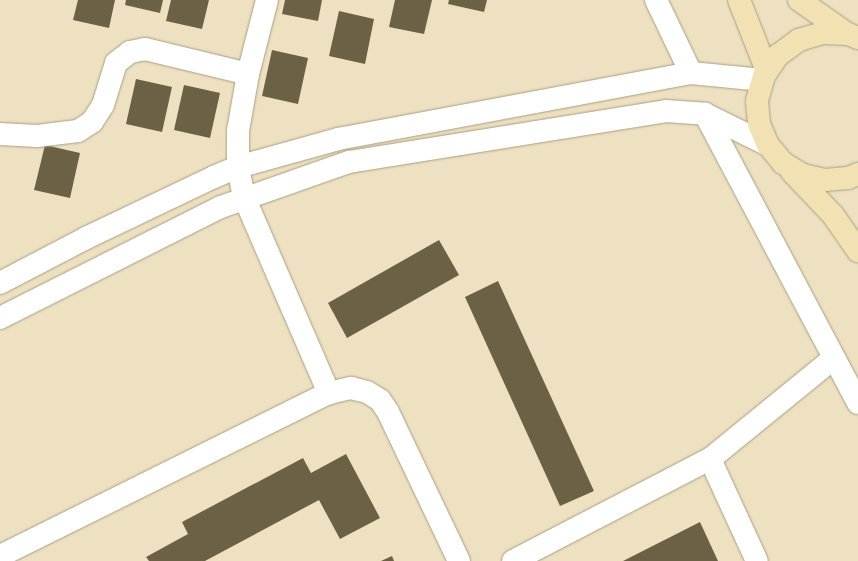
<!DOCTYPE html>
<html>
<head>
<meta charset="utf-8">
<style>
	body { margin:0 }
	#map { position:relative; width:858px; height:561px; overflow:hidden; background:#ede1c2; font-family:"Fira Sans Condensed",sans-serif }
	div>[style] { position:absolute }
	.building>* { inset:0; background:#6c6145 }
	.roads { filter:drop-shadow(0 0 1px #aa9f81) drop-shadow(0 0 1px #aa9f81) }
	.minor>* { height:22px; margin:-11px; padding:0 11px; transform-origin:11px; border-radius:11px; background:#fff }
	.major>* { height:22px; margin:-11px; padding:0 11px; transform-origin:11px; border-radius:11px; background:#f2e1b3 }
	span { translate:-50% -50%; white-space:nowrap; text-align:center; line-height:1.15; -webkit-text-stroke:4px #ede1c2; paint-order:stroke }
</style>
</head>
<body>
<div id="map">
	<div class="building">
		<div style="clip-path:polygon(78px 0,115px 0,109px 28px,73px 20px)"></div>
		<div style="clip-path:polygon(126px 0,163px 0,160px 13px,125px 5px)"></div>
		<div style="clip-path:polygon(171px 0,209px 0,202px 29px,166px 21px)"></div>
		<div style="clip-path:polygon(285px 0,322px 0,318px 21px,282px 14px)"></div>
		<div style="clip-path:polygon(395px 0,432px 0,424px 34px,389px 27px)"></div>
		<div style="clip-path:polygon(449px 0,487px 0,484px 12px,448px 4px)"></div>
		<div style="clip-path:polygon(339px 11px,374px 19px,365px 64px,329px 56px)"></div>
		<div style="clip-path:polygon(272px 50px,308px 58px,298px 104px,262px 96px)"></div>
		<div style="clip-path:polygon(136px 79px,172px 87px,162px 132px,126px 124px)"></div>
		<div style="clip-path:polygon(184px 85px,220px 93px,210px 138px,174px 130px)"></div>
		<div style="clip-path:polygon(45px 145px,80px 153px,70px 198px,34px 190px)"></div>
		<div style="clip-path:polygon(439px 240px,459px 275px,347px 338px,328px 303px)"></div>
		<div style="clip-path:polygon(498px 281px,594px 491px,560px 506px,465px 297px)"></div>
		<div style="clip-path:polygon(346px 454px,380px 518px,340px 539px,319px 500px,205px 561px,149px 561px,146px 557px,188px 534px,182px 522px,303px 458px,311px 473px)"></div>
		<div style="clip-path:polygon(700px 522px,718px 561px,623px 561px)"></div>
		<div style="clip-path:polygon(392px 556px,394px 561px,381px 561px)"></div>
	</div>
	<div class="roads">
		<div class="minor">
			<div style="left:656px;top:0;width:81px;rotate:64.4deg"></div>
			<div style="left:248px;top:74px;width:58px;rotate:100deg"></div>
			<div style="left:238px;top:131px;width:36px;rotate:90deg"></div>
			<div style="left:238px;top:167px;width:31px;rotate:79deg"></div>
			<div style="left:244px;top:197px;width:214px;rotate:66.6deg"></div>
			<div style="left:705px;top:114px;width:327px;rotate:62.1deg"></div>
			<div style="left:0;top:134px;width:37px;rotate:3deg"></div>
			<div style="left:37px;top:136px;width:41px;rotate:-7deg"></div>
			<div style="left:78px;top:131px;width:17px;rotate:-33deg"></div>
			<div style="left:92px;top:122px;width:20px;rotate:-57deg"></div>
			<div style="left:103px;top:105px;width:44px;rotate:-72.8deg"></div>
			<div style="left:116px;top:63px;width:18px;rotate:-38deg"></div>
			<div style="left:130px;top:52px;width:15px;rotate:-11deg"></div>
			<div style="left:145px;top:49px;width:106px;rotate:13.6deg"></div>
			<div style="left:248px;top:74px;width:76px;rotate:-75.6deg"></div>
			<div style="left:0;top:283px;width:97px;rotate:-27.6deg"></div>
			<div style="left:86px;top:238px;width:142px;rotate:-25.5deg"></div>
			<div style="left:214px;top:177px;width:26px;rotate:-23deg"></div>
			<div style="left:238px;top:167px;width:104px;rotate:-15.6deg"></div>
			<div style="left:338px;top:139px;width:359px;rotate:-10.6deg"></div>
			<div style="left:691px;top:73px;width:72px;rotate:5.6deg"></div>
			<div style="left:0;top:318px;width:247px;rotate:-26.7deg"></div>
			<div style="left:221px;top:207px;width:136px;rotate:-19.4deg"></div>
			<div style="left:349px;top:162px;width:321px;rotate:-9.1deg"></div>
			<div style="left:666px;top:111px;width:39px;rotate:4deg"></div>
			<div style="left:705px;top:114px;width:70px;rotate:26.2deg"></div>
			<div style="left:710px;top:459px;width:112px;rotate:65.3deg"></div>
			<div style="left:0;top:556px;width:367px;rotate:-26.4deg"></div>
			<div style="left:329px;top:393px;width:23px;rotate:-13deg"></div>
			<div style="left:351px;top:388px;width:16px;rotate:14deg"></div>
			<div style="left:367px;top:392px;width:15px;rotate:32deg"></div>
			<div style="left:380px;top:400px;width:14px;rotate:56deg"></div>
			<div style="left:388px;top:412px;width:165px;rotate:64.5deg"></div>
			<div style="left:513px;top:561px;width:222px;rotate:-27.4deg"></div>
			<div style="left:710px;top:459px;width:160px;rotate:-39.2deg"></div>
		</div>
		<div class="major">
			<div style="left:739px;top:0;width:76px;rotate:68.5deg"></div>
			<div style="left:799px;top:0;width:57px;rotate:35.1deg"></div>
			<div style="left:858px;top:38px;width:11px;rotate:-158deg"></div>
			<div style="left:848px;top:34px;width:25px;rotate:-178deg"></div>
			<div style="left:823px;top:33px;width:25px;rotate:164deg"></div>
			<div style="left:799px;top:40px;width:26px;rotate:144deg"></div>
			<div style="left:778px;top:55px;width:25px;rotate:124deg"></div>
			<div style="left:764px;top:76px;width:26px;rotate:106deg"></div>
			<div style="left:757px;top:101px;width:23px;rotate:85deg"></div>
			<div style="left:759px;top:124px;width:23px;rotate:67deg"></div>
			<div style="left:768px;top:145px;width:23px;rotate:50deg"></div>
			<div style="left:783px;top:163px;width:23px;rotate:31deg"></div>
			<div style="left:803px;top:175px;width:23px;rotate:13deg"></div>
			<div style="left:825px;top:180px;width:23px;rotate:-5deg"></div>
			<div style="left:848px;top:178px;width:11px;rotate:-22deg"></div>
			<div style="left:792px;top:172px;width:59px;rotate:46.4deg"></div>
			<div style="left:833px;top:215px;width:44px;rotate:55.2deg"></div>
		</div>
	</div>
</div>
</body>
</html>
